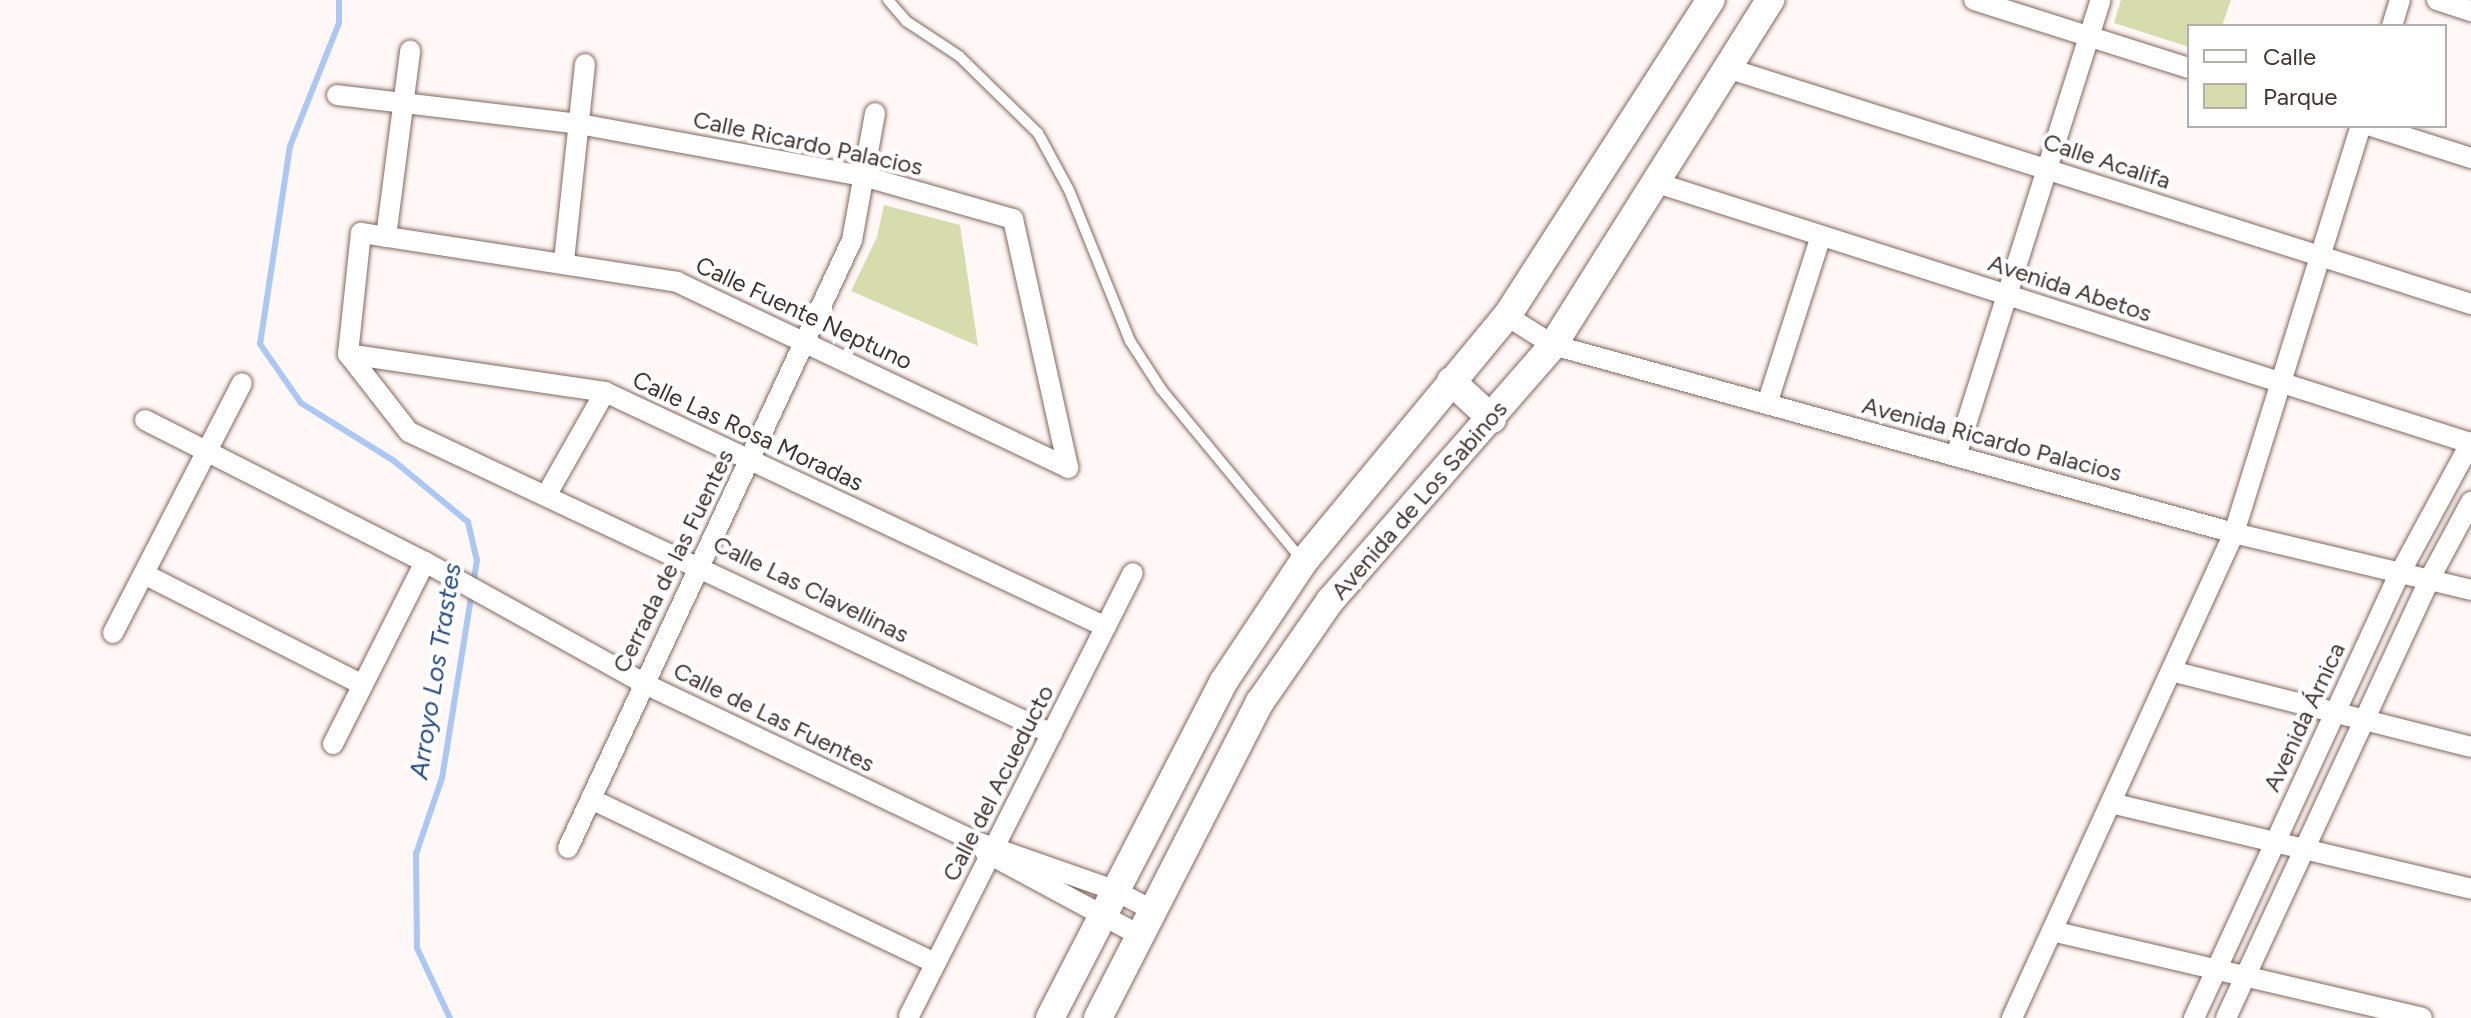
<!DOCTYPE html>
<html>
<head>
<meta charset="utf-8">
<style>
	body { margin:0 }
	#map { position:relative; width:2471px; height:1018px; overflow:hidden; background:#fff8f6; font-family:Figtree,sans-serif }
	div>[style] { position:absolute }
	.green>* { inset:0; background:#d6dcac }
	.stream>* { height:6px; margin:-3px; padding:0 3px; transform-origin:3px; border-radius:3px; background:#aac8f6 }
	.roads { filter:drop-shadow(0 0 2px #83675d) drop-shadow(0 0 2px #83675d) }
	.lane>* { height:10px; margin:-5px; padding:0 5px; transform-origin:5px; border-radius:5px; background:#fff }
	.street>* { height:20px; margin:-10px; padding:0 10px; transform-origin:10px; border-radius:10px; background:#fff }
	.secondary>* { height:28px; margin:-14px; padding:0 14px; transform-origin:14px; border-radius:14px; background:#fff }
	span { translate:-50% -50%; white-space:nowrap; text-align:center; line-height:1.15; -webkit-text-stroke:8px #fff; paint-order:stroke }
	.street-label { font-size:24px; color:#41342f }
	.water-label { font-size:26px; color:#224c8f; font-style:italic }
	.legend { position:absolute; left:2187px; top:24px; width:260px; height:104px; box-sizing:border-box; background:#fff; border:2px solid #b3aeac; margin:0; padding:10px 14px; list-style:none; font-size:24px; color:#41342f }
	.legend li { display:flex; align-items:center; gap:16px; height:40px }
	.legend b { width:40px; border:2px solid #b3aeac }
</style>
</head>
<body>
<div id="map">
	<div class="green">
		<div style="clip-path:polygon(2121px 0,2231px 0,2222px 26px,2189px 26px,2189px 47px,2114px 23px)"></div>
		<div style="clip-path:polygon(884px 205px,960px 225px,978px 346px,851px 291px,877px 237px)"></div>
	</div>
	<div class="stream">
		<div style="left:339px;top:0;width:23px;rotate:90deg"></div>
		<div style="left:339px;top:23px;width:132px;rotate:111.7deg"></div>
		<div style="left:290px;top:146px;width:200px;rotate:98.6deg"></div>
		<div style="left:260px;top:344px;width:72px;rotate:55.2deg"></div>
		<div style="left:301px;top:403px;width:110px;rotate:31.9deg"></div>
		<div style="left:394px;top:461px;width:96px;rotate:39.5deg"></div>
		<div style="left:468px;top:522px;width:39px;rotate:77deg"></div>
		<div style="left:477px;top:560px;width:221px;rotate:99.1deg"></div>
		<div style="left:442px;top:778px;width:80px;rotate:108.9deg"></div>
		<div style="left:416px;top:854px;width:94px;rotate:89.4deg"></div>
		<div style="left:417px;top:948px;width:77px;rotate:64.8deg"></div>
	</div>
	<div class="roads">
		<div class="lane">
			<div style="left:888px;top:0;width:28px;rotate:49deg"></div>
			<div style="left:906px;top:21px;width:64px;rotate:33.4deg"></div>
			<div style="left:959px;top:56px;width:110px;rotate:44.3deg"></div>
			<div style="left:1038px;top:133px;width:65px;rotate:61.5deg"></div>
			<div style="left:1069px;top:190px;width:163px;rotate:68deg"></div>
			<div style="left:1130px;top:341px;width:57px;rotate:57.1deg"></div>
			<div style="left:1161px;top:389px;width:222px;rotate:50.5deg"></div>
		</div>
		<div class="street">
			<div style="left:1974px;top:0;width:225px;rotate:17.6deg"></div>
			<div style="left:2437px;top:0;width:36px;rotate:18deg"></div>
			<div style="left:2392px;top:26px;width:27px;rotate:-73deg"></div>
			<div style="left:1727px;top:68px;width:781px;rotate:17.6deg"></div>
			<div style="left:337px;top:95px;width:244px;rotate:6.8deg"></div>
			<div style="left:579px;top:124px;width:289px;rotate:10.4deg"></div>
			<div style="left:863px;top:176px;width:156px;rotate:16deg"></div>
			<div style="left:1013px;top:219px;width:255px;rotate:77.5deg"></div>
			<div style="left:2371px;top:126px;width:105px;rotate:17.7deg"></div>
			<div style="left:1654px;top:182px;width:857px;rotate:17.74deg"></div>
			<div style="left:386px;top:237px;width:188px;rotate:-82.6deg"></div>
			<div style="left:564px;top:261px;width:198px;rotate:-83.9deg"></div>
			<div style="left:1507px;top:316px;width:54px;rotate:32.2deg"></div>
			<div style="left:1553px;top:345px;width:706px;rotate:15.43deg"></div>
			<div style="left:2234px;top:533px;width:244px;rotate:13.5deg"></div>
			<div style="left:348px;top:354px;width:260px;rotate:8.4deg"></div>
			<div style="left:605px;top:392px;width:553px;rotate:25.13deg"></div>
			<div style="left:1767px;top:404px;width:176px;rotate:-72.2deg"></div>
			<div style="left:145px;top:420px;width:314px;rotate:26.9deg"></div>
			<div style="left:425px;top:562px;width:249px;rotate:29deg"></div>
			<div style="left:643px;top:683px;width:367px;rotate:25.5deg"></div>
			<div style="left:974px;top:841px;width:148px;rotate:19.3deg"></div>
			<div style="left:1114px;top:890px;width:47px;rotate:27.6deg"></div>
			<div style="left:1956px;top:456px;width:478px;rotate:-72.4deg"></div>
			<div style="left:547px;top:494px;width:117px;rotate:-60.4deg"></div>
			<div style="left:144px;top:574px;width:243px;rotate:26.9deg"></div>
			<div style="left:113px;top:633px;width:281px;rotate:-62.7deg"></div>
			<div style="left:2171px;top:671px;width:309px;rotate:14.2deg"></div>
			<div style="left:1052px;top:734px;width:710px;rotate:-154.84deg"></div>
			<div style="left:409px;top:432px;width:99px;rotate:-128deg"></div>
			<div style="left:348px;top:354px;width:122px;rotate:-83.9deg"></div>
			<div style="left:361px;top:233px;width:320px;rotate:8.8deg"></div>
			<div style="left:677px;top:282px;width:433px;rotate:25.4deg"></div>
			<div style="left:333px;top:744px;width:204px;rotate:-63.2deg"></div>
			<div style="left:591px;top:799px;width:381px;rotate:25.5deg"></div>
			<div style="left:2111px;top:803px;width:370px;rotate:13.4deg"></div>
			<div style="left:568px;top:848px;width:671px;rotate:-64.96deg"></div>
			<div style="left:852px;top:240px;width:129px;rotate:-79.7deg"></div>
			<div style="left:985px;top:852px;width:179px;rotate:28.3deg"></div>
			<div style="left:2052px;top:931px;width:380px;rotate:13.2deg"></div>
			<div style="left:909px;top:1016px;width:496px;rotate:-63.2deg"></div>
			<div style="left:2012px;top:1018px;width:533px;rotate:-65.4deg"></div>
			<div style="left:2234px;top:533px;width:426px;rotate:-72.7deg"></div>
			<div style="left:2194px;top:1018px;width:490px;rotate:-65.2deg"></div>
			<div style="left:2400px;top:573px;width:149px;rotate:-61.5deg"></div>
			<div style="left:2226px;top:1018px;width:483px;rotate:-65.1deg"></div>
			<div style="left:2429px;top:580px;width:89px;rotate:-61.7deg"></div>
		</div>
		<div class="secondary">
			<div style="left:1451px;top:381px;width:56px;rotate:42.8deg"></div>
			<div style="left:1050px;top:1018px;width:379px;rotate:-62.7deg"></div>
			<div style="left:1224px;top:681px;width:144px;rotate:-56.3deg"></div>
			<div style="left:1304px;top:561px;width:318px;rotate:-50.4deg"></div>
			<div style="left:1507px;top:316px;width:376px;rotate:-57.2deg"></div>
			<div style="left:1098px;top:1018px;width:355px;rotate:-62.9deg"></div>
			<div style="left:1260px;top:702px;width:123px;rotate:-55.3deg"></div>
			<div style="left:1330px;top:601px;width:340px;rotate:-48.9deg"></div>
			<div style="left:1553px;top:345px;width:408px;rotate:-57.8deg"></div>
		</div>
	</div>
	<div class="street-label">
		<span style="left:808px;top:143px;rotate:12deg">Calle Ricardo Palacios</span>
		<span style="left:2107px;top:161px;rotate:18deg">Calle Acalifa</span>
		<span style="left:2070px;top:288px;rotate:18deg">Avenida Abetos</span>
		<span style="left:804px;top:313px;rotate:25deg">Calle Fuente Neptuno</span>
		<span style="left:748px;top:431px;rotate:25deg">Calle Las Rosa Moradas</span>
		<span style="left:1992px;top:439px;rotate:15deg">Avenida Ricardo Palacios</span>
		<span style="left:1419px;top:500px;rotate:-49deg">Avenida de Los Sabinos</span>
		<span style="left:673px;top:561px;rotate:-64deg">Cerrada de las Fuentes</span>
		<span style="left:811px;top:589px;rotate:26deg">Calle Las Clavellinas</span>
		<span style="left:774px;top:717px;rotate:26deg">Calle de Las Fuentes</span>
		<span style="left:2304px;top:717px;rotate:-65deg">Avenida Árnica</span>
		<span style="left:998px;top:783px;rotate:-63deg">Calle del Acueducto</span>
	</div>
	<div class="water-label">
		<span style="left:436px;top:671px;rotate:-81deg">Arroyo Los Trastes</span>
	</div>
	<ul class="legend">
	<li><b style="height:10px;background:#fff"></b>Calle</li>
	<li><b style="height:22px;background:#d6dcac"></b>Parque</li>
	</ul>
</div>
</body>
</html>
